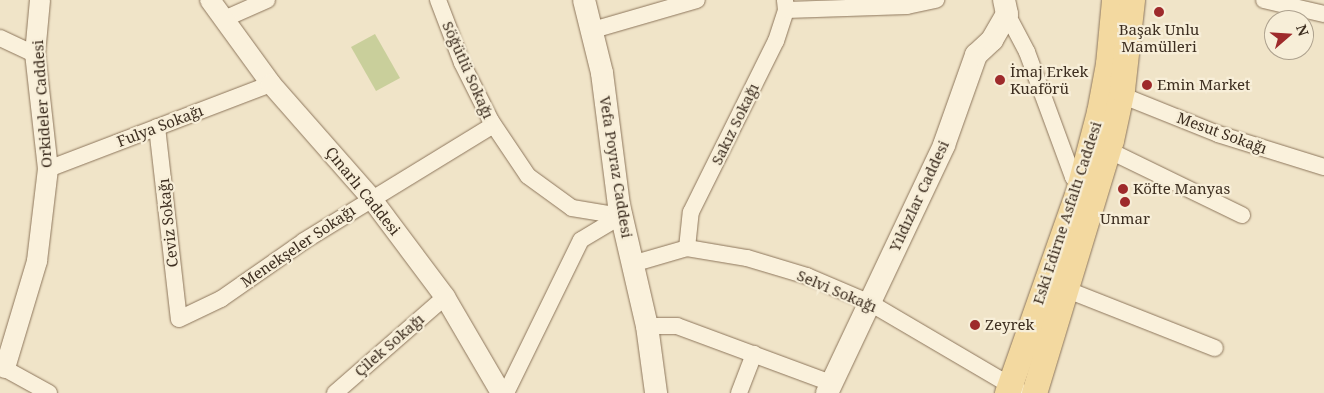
<!DOCTYPE html>
<html>
<head>
<meta charset="utf-8">
<style>
	body { margin:0 }
	#map { position:relative; width:1324px; height:393px; overflow:hidden; background:#f0e4c8; font-family:"Noto Serif",serif }
	div>[style] { position:absolute }
	.green>* { inset:0; background:#c9cf9b }
	.roads { filter:drop-shadow(0 0 1px #8d765c) drop-shadow(0 0 1px #8d765c) }
	.minor>* { height:16px; margin:-8px; padding:0 8px; transform-origin:8px; border-radius:8px; background:#faf1dc }
	.tertiary>* { height:20px; margin:-10px; padding:0 10px; transform-origin:10px; border-radius:10px; background:#faf1dc }
	.secondary>* { height:22px; margin:-11px; padding:0 11px; transform-origin:11px; border-radius:11px; background:#faf1dc }
	.primary>* { height:25px; margin:-12.5px; padding:0 12.5px; transform-origin:12.5px; border-radius:12.5px; background:#f3d9a0 }
	.dots>* { width:14px; height:14px; translate:-50% -50%; box-sizing:border-box; border:2px solid #f7eed8; border-radius:50% }
	span { translate:-50% -50%; white-space:nowrap; text-align:center; line-height:1.15; -webkit-text-stroke:4.5px #f7eed8; paint-order:stroke }
	.poi-label { font-size:15px; color:#3d2e20 }
	.left { translate:0 -50%; text-align:left }
	.street-label { font-size:15px; color:#3d2e20 }
	.north { position:absolute; left:1264px; top:10px; width:50px; height:50px; box-sizing:border-box; background:#f7eed8; border:1px solid #ada18e; border-radius:50%; rotate:71deg; font-size:14px; font-weight:700; line-height:20px; text-align:center; color:#3d2e20 }
	.north::after { content:''; display:block; margin:auto; width:18px; height:22px; background:#9e2a2b; clip-path:polygon(50% 0,100% 100%,50% 72%,0 100%) }
</style>
</head>
<body>
<div id="map">
	<div class="green">
		<div style="clip-path:polygon(375px 34px,400px 78px,376px 91px,351px 47px)"></div>
	</div>
	<div class="roads">
		<div class="minor">
			<div style="left:438px;top:0;width:67px;rotate:69.1deg"></div>
			<div style="left:462px;top:63px;width:65px;rotate:63.4deg"></div>
			<div style="left:491px;top:121px;width:66px;rotate:56.1deg"></div>
			<div style="left:528px;top:176px;width:54px;rotate:36deg"></div>
			<div style="left:572px;top:208px;width:50px;rotate:9.3deg"></div>
			<div style="left:1264px;top:0;width:62px;rotate:13.1deg"></div>
			<div style="left:786px;top:10px;width:121px;rotate:-1.9deg"></div>
			<div style="left:907px;top:6px;width:30px;rotate:-12deg"></div>
			<div style="left:1007px;top:14px;width:43px;rotate:62.2deg"></div>
			<div style="left:1027px;top:52px;width:133px;rotate:69.8deg"></div>
			<div style="left:1073px;top:177px;width:14px;rotate:54deg"></div>
			<div style="left:224px;top:19px;width:47px;rotate:-23.8deg"></div>
			<div style="left:593px;top:30px;width:108px;rotate:-16.1deg"></div>
			<div style="left:0;top:38px;width:38px;rotate:25deg"></div>
			<div style="left:1121px;top:95px;width:105px;rotate:21.9deg"></div>
			<div style="left:1218px;top:134px;width:111px;rotate:17.3deg"></div>
			<div style="left:157px;top:127px;width:193px;rotate:83.5deg"></div>
			<div style="left:179px;top:319px;width:47px;rotate:-25.5deg"></div>
			<div style="left:221px;top:299px;width:101px;rotate:-34.9deg"></div>
			<div style="left:304px;top:241px;width:222px;rotate:-31.5deg"></div>
			<div style="left:1108px;top:150px;width:149px;rotate:25.9deg"></div>
			<div style="left:48px;top:169px;width:239px;rotate:-20.9deg"></div>
			<div style="left:687px;top:248px;width:36px;rotate:-84deg"></div>
			<div style="left:691px;top:212px;width:191px;rotate:-63.6deg"></div>
			<div style="left:776px;top:41px;width:33px;rotate:-72deg"></div>
			<div style="left:786px;top:10px;width:10px;rotate:-96deg"></div>
			<div style="left:632px;top:264px;width:57px;rotate:-16.2deg"></div>
			<div style="left:687px;top:248px;width:61px;rotate:9.5deg"></div>
			<div style="left:747px;top:258px;width:63px;rotate:16.7deg"></div>
			<div style="left:807px;top:276px;width:69px;rotate:23.2deg"></div>
			<div style="left:870px;top:303px;width:172px;rotate:30.4deg"></div>
			<div style="left:1065px;top:289px;width:161px;rotate:21.5deg"></div>
			<div style="left:647px;top:326px;width:30px"></div>
			<div style="left:677px;top:326px;width:164px;rotate:20.3deg"></div>
			<div style="left:0;top:366px;width:56px;rotate:28.9deg"></div>
			<div style="left:335px;top:393px;width:146px;rotate:-41.1deg"></div>
			<div style="left:506px;top:393px;width:170px;rotate:-63.9deg"></div>
			<div style="left:581px;top:240px;width:47px;rotate:-31deg"></div>
			<div style="left:739px;top:393px;width:42px;rotate:-69deg"></div>
		</div>
		<div class="tertiary">
			<div style="left:210px;top:0;width:104px;rotate:54deg"></div>
			<div style="left:271px;top:84px;width:152px;rotate:48.7deg"></div>
			<div style="left:371px;top:198px;width:124px;rotate:53.2deg"></div>
			<div style="left:445px;top:297px;width:111px;rotate:59.7deg"></div>
			<div style="left:5px;top:368px;width:112px;rotate:-73.3deg"></div>
			<div style="left:37px;top:261px;width:93px;rotate:-83.2deg"></div>
			<div style="left:48px;top:169px;width:116px;rotate:-96.4deg"></div>
			<div style="left:35px;top:54px;width:54px;rotate:-84.7deg"></div>
		</div>
		<div class="secondary">
			<div style="left:584px;top:0;width:75px;rotate:76.1deg"></div>
			<div style="left:602px;top:73px;width:133px;rotate:82.7deg"></div>
			<div style="left:619px;top:205px;width:124px;rotate:77deg"></div>
			<div style="left:647px;top:326px;width:68px;rotate:82.3deg"></div>
			<div style="left:827px;top:393px;width:274px;rotate:-64.7deg"></div>
			<div style="left:944px;top:145px;width:96px;rotate:-70.4deg"></div>
			<div style="left:976px;top:55px;width:22px;rotate:-43deg"></div>
			<div style="left:992px;top:40px;width:30px;rotate:-60deg"></div>
			<div style="left:1007px;top:14px;width:14px;rotate:-102deg"></div>
		</div>
		<div class="primary">
			<div style="left:1007px;top:393px;width:217px;rotate:-70.6deg"></div>
			<div style="left:1079px;top:188px;width:79px;rotate:-75.3deg"></div>
			<div style="left:1099px;top:112px;width:49px;rotate:-79.4deg"></div>
			<div style="left:1108px;top:64px;width:64px;rotate:-84.6deg"></div>
			<div style="left:1034px;top:393px;width:264px;rotate:-73.1deg"></div>
			<div style="left:1111px;top:140px;width:52px;rotate:-77.8deg"></div>
			<div style="left:1122px;top:89px;width:90px;rotate:-83.6deg"></div>
		</div>
	</div>
	<div class="dots">
		<div style="left:1159px;top:12px;background:#9e2a2b"></div>
		<div style="left:1000px;top:80px;background:#9e2a2b"></div>
		<div style="left:1147px;top:85px;background:#9e2a2b"></div>
		<div style="left:1123px;top:189px;background:#9e2a2b"></div>
		<div style="left:1125px;top:202px;background:#9e2a2b"></div>
		<div style="left:975px;top:325px;background:#9e2a2b"></div>
	</div>
	<div class="poi-label">
		<span style="left:1159px;top:38px">Başak Unlu<br>Mamülleri</span>
		<span class="left" style="left:1010px;top:80px">İmaj Erkek<br>Kuaförü</span>
		<span class="left" style="left:1157px;top:85px">Emin Market</span>
		<span class="left" style="left:1133px;top:189px">Köfte Manyas</span>
		<span style="left:1125px;top:219px">Unmar</span>
		<span class="left" style="left:985px;top:325px">Zeyrek</span>
	</div>
	<div class="street-label">
		<span style="left:468px;top:70px;rotate:66deg">Söğütlü Sokağı</span>
		<span style="left:42px;top:104px;rotate:-94deg">Orkideler Caddesi</span>
		<span style="left:735px;top:124px;rotate:-64deg">Sakız Sokağı</span>
		<span style="left:160px;top:126px;rotate:-21deg">Fulya Sokağı</span>
		<span style="left:1222px;top:133px;rotate:20deg">Mesut Sokağı</span>
		<span style="left:616px;top:167px;rotate:81deg">Vefa Poyraz Caddesi</span>
		<span style="left:363px;top:191px;rotate:51deg">Çınarlı Caddesi</span>
		<span style="left:919px;top:196px;rotate:-65deg">Yıldızlar Caddesi</span>
		<span style="left:1067px;top:213px;rotate:-72deg">Eski Edirne Asfaltı Caddesi</span>
		<span style="left:168px;top:223px;rotate:-96deg">Ceviz Sokağı</span>
		<span style="left:298px;top:246px;rotate:-34deg">Menekşeler Sokağı</span>
		<span style="left:837px;top:291px;rotate:23deg">Selvi Sokağı</span>
		<span style="left:389px;top:345px;rotate:-41deg">Çilek Sokağı</span>
	</div>
	<div class="north">N</div>
</div>
</body>
</html>
